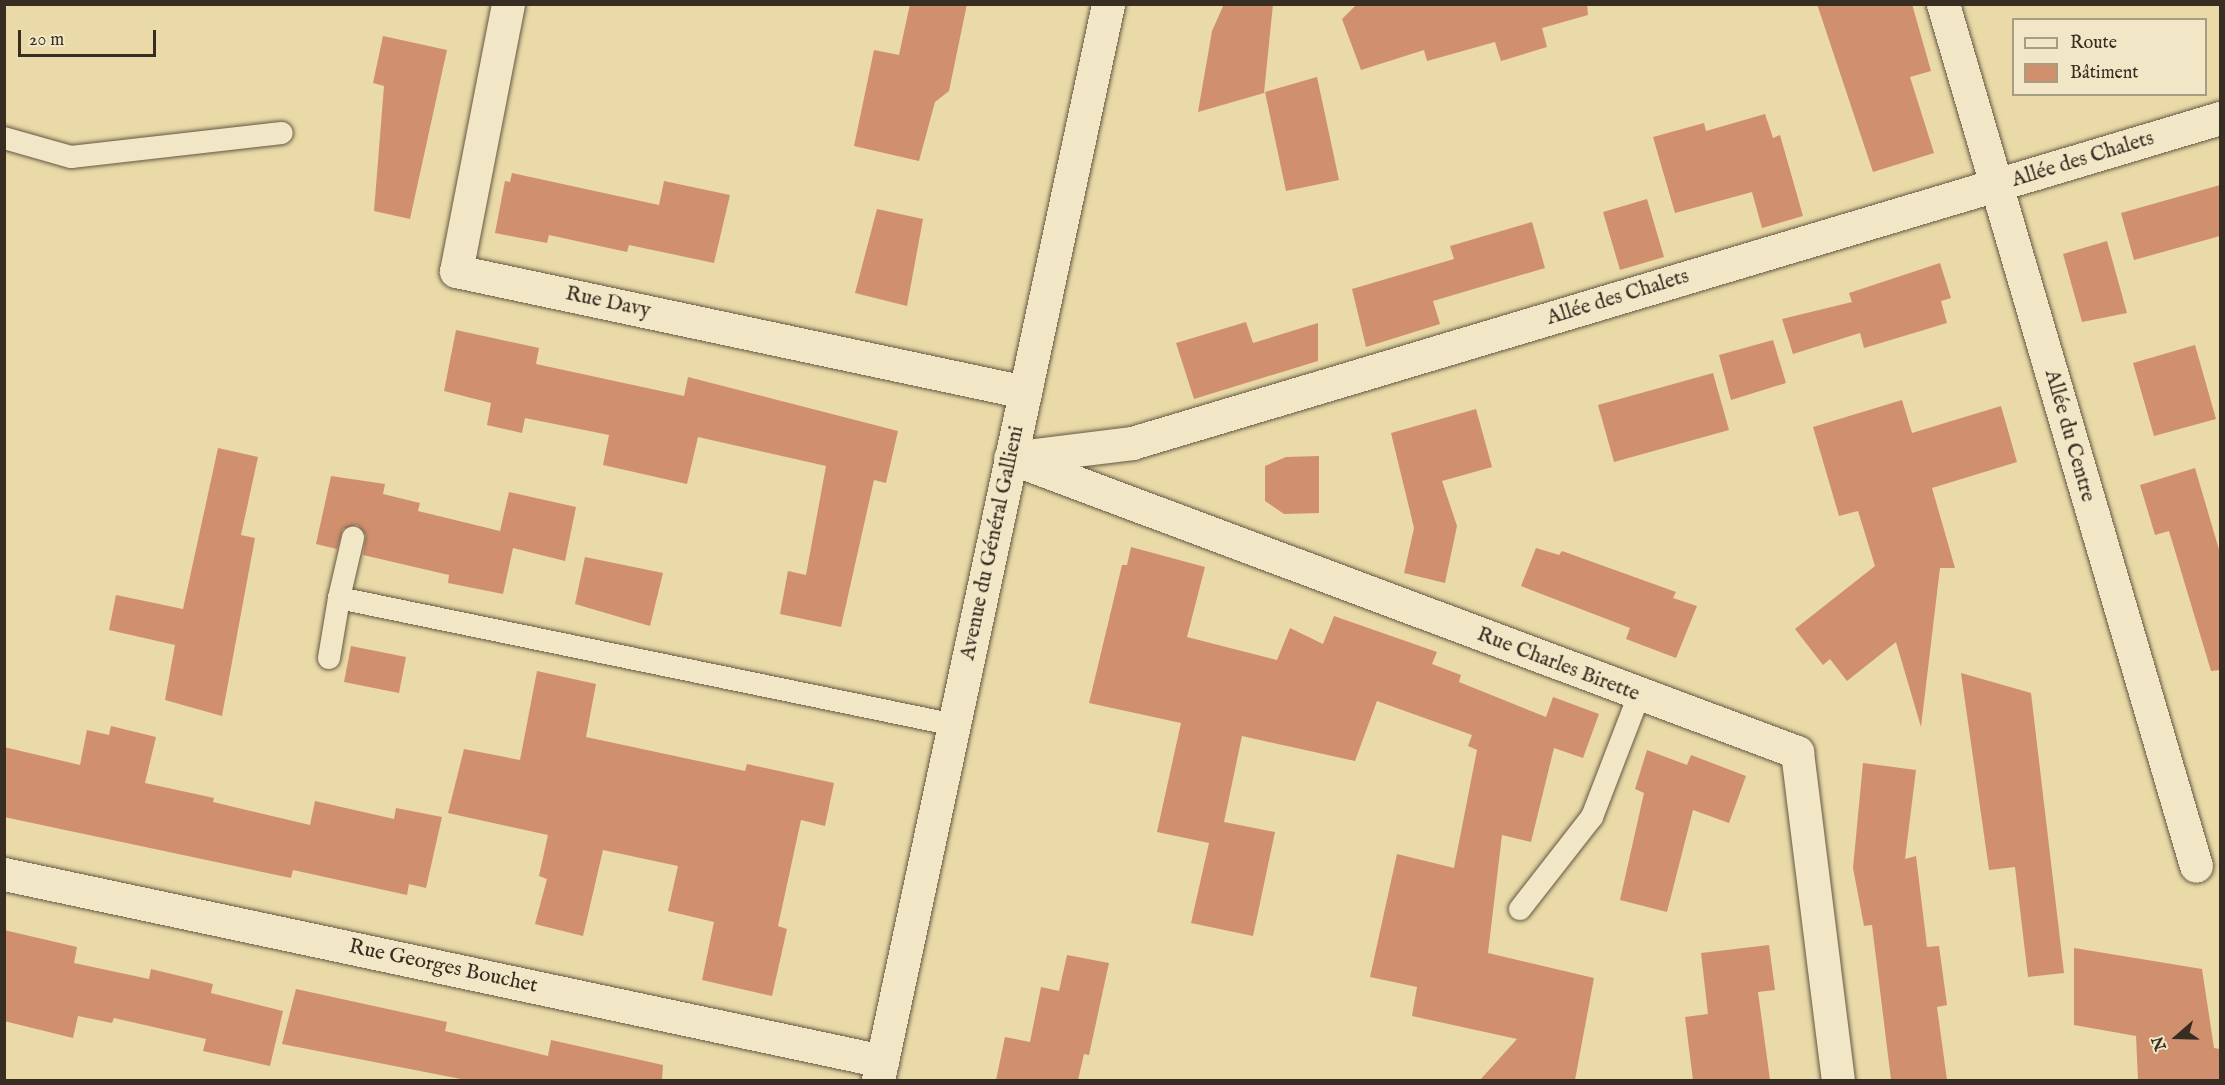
<!DOCTYPE html>
<html>
<head>
<meta charset="utf-8">
<style>
	body { margin:0 }
	#map { position:relative; width:2225px; height:1085px; overflow:hidden; background:#eadaa7; font-family:"IM FELL English",serif }
	div>[style] { position:absolute }
	.building>* { inset:0; background:#d0906e }
	.roads { filter:drop-shadow(0 0 2px #645844) drop-shadow(0 0 2px #645844) }
	.lane>* { height:22px; margin:-11px; padding:0 11px; transform-origin:11px; border-radius:11px; background:#f1e7c6 }
	.street>* { height:33px; margin:-16.5px; padding:0 16.5px; transform-origin:16.5px; border-radius:16.5px; background:#f1e7c6 }
	.secondary>* { height:33px; margin:-16.5px; padding:0 16.5px; transform-origin:16.5px; border-radius:16.5px; background:#f1e7c6 }
	span { translate:-50% -50%; white-space:nowrap; text-align:center; line-height:1.15; -webkit-text-stroke:6px #f1e7c6; paint-order:stroke }
	.street-label { font-size:21px; color:#382d23 }
	.frame { position:absolute; inset:0; border:6px solid #382d23; pointer-events:none }
	.legend { position:absolute; left:2012px; top:18px; width:195px; height:78px; box-sizing:border-box; background:#f1e7c6; border:2px solid #a79d85; margin:0; padding:8px 10px; list-style:none; font-size:18px; color:#382d23 }
	.legend li { display:flex; align-items:center; gap:12px; height:30px }
	.legend b { width:30px; border:2px solid #a79d85 }
	.north { position:absolute; left:2147px; top:1007px; width:60px; height:60px; -webkit-text-stroke:4px #f1e7c6; paint-order:stroke; rotate:250deg; font-size:16px; font-weight:700; line-height:24px; text-align:center; color:#382d23 }
	.north::after { content:''; display:block; margin:auto; width:21px; height:27px; background:#382d23; clip-path:polygon(50% 0,100% 100%,50% 72%,0 100%) }
	.scale { position:absolute; left:18px; top:30px; width:138px; height:27px; box-sizing:border-box; border:3px solid #382d23; border-top:0; padding-left:8px; font-size:18px; line-height:21px; white-space:nowrap; color:#382d23; -webkit-text-stroke:4px #f1e7c6; paint-order:stroke }
</style>
</head>
<body>
<div id="map">
	<div class="building">
		<div style="clip-path:polygon(910px 4px,967px 4px,949px 91px,935px 102px,919px 161px,854px 146px,874px 50px,899px 55px)"></div>
		<div style="clip-path:polygon(1224px 4px,1273px 4px,1264px 93px,1198px 112px,1212px 31px)"></div>
		<div style="clip-path:polygon(1357px 4px,1587px 4px,1588px 15px,1542px 28px,1547px 47px,1501px 61px,1495px 42px,1427px 61px,1424px 50px,1361px 70px,1342px 19px)"></div>
		<div style="clip-path:polygon(1817px 4px,1912px 4px,1931px 71px,1910px 77px,1934px 153px,1873px 172px)"></div>
		<div style="clip-path:polygon(383px 36px,447px 50px,410px 219px,374px 211px,384px 86px,373px 83px)"></div>
		<div style="clip-path:polygon(1317px 77px,1339px 180px,1286px 191px,1265px 92px)"></div>
		<div style="clip-path:polygon(1765px 114px,1773px 138px,1780px 135px,1803px 216px,1762px 228px,1752px 192px,1675px 213px,1653px 137px,1704px 123px,1706px 131px)"></div>
		<div style="clip-path:polygon(512px 173px,659px 205px,664px 181px,730px 195px,714px 263px,629px 245px,627px 252px,549px 235px,547px 243px,495px 233px,505px 181px,510px 182px)"></div>
		<div style="clip-path:polygon(2220px 185px,2220px 236px,2134px 260px,2121px 213px)"></div>
		<div style="clip-path:polygon(1647px 199px,1664px 257px,1620px 270px,1603px 212px)"></div>
		<div style="clip-path:polygon(877px 209px,923px 219px,907px 306px,855px 293px)"></div>
		<div style="clip-path:polygon(1532px 222px,1545px 268px,1433px 301px,1440px 324px,1366px 347px,1352px 289px,1454px 259px,1450px 246px)"></div>
		<div style="clip-path:polygon(2107px 241px,2127px 313px,2082px 322px,2063px 254px)"></div>
		<div style="clip-path:polygon(1940px 263px,1951px 298px,1941px 301px,1947px 323px,1864px 348px,1860px 333px,1793px 354px,1782px 319px,1852px 302px,1849px 293px)"></div>
		<div style="clip-path:polygon(1246px 322px,1253px 343px,1318px 323px,1318px 361px,1194px 399px,1176px 343px)"></div>
		<div style="clip-path:polygon(456px 330px,539px 348px,536px 364px,684px 396px,688px 377px,898px 431px,886px 483px,874px 480px,841px 627px,780px 614px,788px 571px,806px 575px,826px 466px,698px 437px,687px 484px,603px 465px,609px 435px,525px 418px,522px 433px,487px 425px,491px 403px,444px 391px)"></div>
		<div style="clip-path:polygon(1773px 340px,1786px 383px,1731px 400px,1719px 355px)"></div>
		<div style="clip-path:polygon(2195px 345px,2216px 419px,2154px 436px,2133px 363px)"></div>
		<div style="clip-path:polygon(1713px 373px,1729px 430px,1614px 462px,1598px 405px)"></div>
		<div style="clip-path:polygon(1902px 400px,1912px 433px,2001px 406px,2017px 462px,1932px 488px,1955px 568px,1940px 568px,1921px 727px,1896px 642px,1847px 681px,1830px 659px,1823px 665px,1795px 629px,1875px 566px,1858px 511px,1839px 516px,1813px 427px)"></div>
		<div style="clip-path:polygon(1476px 409px,1492px 467px,1442px 481px,1457px 526px,1445px 583px,1404px 573px,1414px 528px,1391px 433px)"></div>
		<div style="clip-path:polygon(218px 448px,258px 457px,241px 535px,255px 538px,222px 716px,165px 700px,175px 645px,109px 630px,116px 595px,183px 609px)"></div>
		<div style="clip-path:polygon(1319px 456px,1319px 513px,1284px 514px,1265px 501px,1265px 466px,1286px 457px)"></div>
		<div style="clip-path:polygon(2195px 468px,2220px 553px,2220px 670px,2211px 671px,2169px 531px,2155px 535px,2140px 485px)"></div>
		<div style="clip-path:polygon(331px 476px,385px 484px,383px 494px,420px 503px,418px 511px,500px 531px,509px 492px,576px 507px,565px 561px,513px 548px,503px 594px,448px 583px,449px 575px,363px 555px,366px 535px,357px 525px,343px 529px,337px 549px,316px 544px)"></div>
		<div style="clip-path:polygon(1131px 547px,1205px 567px,1187px 637px,1277px 660px,1290px 628px,1323px 644px,1334px 616px,1437px 652px,1432px 664px,1461px 675px,1459px 682px,1546px 717px,1553px 697px,1599px 714px,1583px 758px,1554px 748px,1531px 842px,1502px 835px,1488px 953px,1594px 978px,1575px 1080px,1480px 1080px,1517px 1039px,1412px 1016px,1417px 987px,1370px 977px,1397px 854px,1454px 868px,1477px 750px,1468px 746px,1472px 735px,1377px 701px,1355px 761px,1242px 736px,1224px 822px,1275px 832px,1253px 936px,1191px 923px,1209px 843px,1157px 832px,1181px 723px,1089px 703px,1122px 565px,1127px 565px)"></div>
		<div style="clip-path:polygon(1536px 548px,1559px 555px,1562px 551px,1676px 592px,1673px 598px,1697px 606px,1676px 658px,1626px 639px,1630px 628px,1521px 586px)"></div>
		<div style="clip-path:polygon(585px 557px,663px 573px,650px 626px,575px 604px)"></div>
		<div style="clip-path:polygon(351px 646px,406px 657px,399px 693px,344px 682px)"></div>
		<div style="clip-path:polygon(537px 671px,596px 684px,586px 737px,745px 771px,747px 764px,834px 783px,825px 826px,801px 820px,778px 926px,787px 929px,772px 996px,702px 980px,714px 922px,668px 911px,678px 866px,603px 850px,583px 936px,535px 924px,547px 879px,539px 876px,548px 835px,448px 813px,464px 749px,520px 760px)"></div>
		<div style="clip-path:polygon(1961px 673px,2031px 693px,2064px 973px,2028px 977px,2015px 867px,1989px 870px)"></div>
		<div style="clip-path:polygon(111px 726px,156px 737px,145px 783px,214px 798px,213px 802px,310px 825px,315px 801px,394px 819px,396px 808px,442px 817px,426px 888px,409px 884px,407px 895px,293px 870px,291px 878px,4px 817px,4px 747px,80px 765px,87px 730px,109px 735px)"></div>
		<div style="clip-path:polygon(1647px 750px,1687px 765px,1691px 755px,1746px 776px,1729px 823px,1693px 810px,1667px 912px,1620px 900px,1644px 793px,1635px 789px)"></div>
		<div style="clip-path:polygon(1863px 763px,1916px 770px,1905px 859px,1916px 856px,1927px 947px,1939px 946px,1947px 1005px,1937px 1007px,1947px 1080px,1891px 1080px,1872px 925px,1864px 926px,1853px 868px)"></div>
		<div style="clip-path:polygon(4px 930px,77px 947px,74px 963px,149px 979px,151px 969px,213px 984px,211px 993px,283px 1011px,270px 1066px,203px 1051px,206px 1039px,114px 1018px,112px 1023px,78px 1016px,73px 1038px,4px 1021px)"></div>
		<div style="clip-path:polygon(1769px 945px,1775px 990px,1758px 992px,1770px 1080px,1693px 1080px,1685px 1017px,1708px 1014px,1701px 953px)"></div>
		<div style="clip-path:polygon(2074px 948px,2202px 969px,2214px 1048px,2220px 1049px,2220px 1080px,2138px 1080px,2136px 1036px,2074px 1025px)"></div>
		<div style="clip-path:polygon(1067px 955px,1109px 963px,1089px 1055px,1084px 1054px,1078px 1080px,996px 1080px,1005px 1037px,1030px 1042px,1041px 987px,1059px 991px)"></div>
		<div style="clip-path:polygon(296px 989px,447px 1022px,445px 1031px,548px 1056px,551px 1040px,663px 1065px,662px 1080px,466px 1080px,282px 1044px)"></div>
	</div>
	<div class="roads">
		<div class="lane">
			<div style="left:4px;top:138px;width:70px;rotate:15.8deg"></div>
			<div style="left:71px;top:157px;width:212px;rotate:-6.5deg"></div>
			<div style="left:339px;top:598px;width:62px;rotate:-76.9deg"></div>
			<div style="left:329px;top:658px;width:61px;rotate:-80.5deg"></div>
			<div style="left:339px;top:598px;width:629px;rotate:11.65deg"></div>
			<div style="left:1520px;top:909px;width:117px;rotate:-52deg"></div>
			<div style="left:1592px;top:817px;width:131px;rotate:-68.9deg"></div>
		</div>
		<div class="street">
			<div style="left:508px;top:4px;width:272px;rotate:101deg"></div>
			<div style="left:456px;top:271px;width:582px;rotate:12.01deg"></div>
			<div style="left:1943px;top:4px;width:898px;rotate:73.64deg"></div>
			<div style="left:1010px;top:458px;width:123px;rotate:-7deg"></div>
			<div style="left:1132px;top:443px;width:1136px;rotate:-16.63deg"></div>
			<div style="left:1019px;top:461px;width:831px;rotate:20.51deg"></div>
			<div style="left:1797px;top:752px;width:331px;rotate:82.9deg"></div>
			<div style="left:4px;top:874px;width:898px;rotate:12.02deg"></div>
		</div>
		<div class="secondary">
			<div style="left:878px;top:1080px;width:1100px;rotate:-77.93deg"></div>
		</div>
	</div>
	<div class="street-label">
		<span style="left:2083px;top:160px;rotate:-17deg">Allée des Chalets</span>
		<span style="left:1618px;top:298px;rotate:-17deg">Allée des Chalets</span>
		<span style="left:608px;top:303px;rotate:12deg">Rue Davy</span>
		<span style="left:2069px;top:436px;rotate:74deg">Allée du Centre</span>
		<span style="left:993px;top:543px;rotate:-78deg">Avenue du Général Gallieni</span>
		<span style="left:1558px;top:665px;rotate:21deg">Rue Charles Birette</span>
		<span style="left:443px;top:967px;rotate:12deg">Rue Georges Bouchet</span>
	</div>
	<div class="frame"></div>
	<ul class="legend">
	<li><b style="height:8px;background:#f1e7c6"></b>Route</li>
	<li><b style="height:16px;background:#d0906e"></b>Bâtiment</li>
	</ul>
	<div class="north">N</div>
	<div class="scale">20 m</div>
</div>
</body>
</html>
